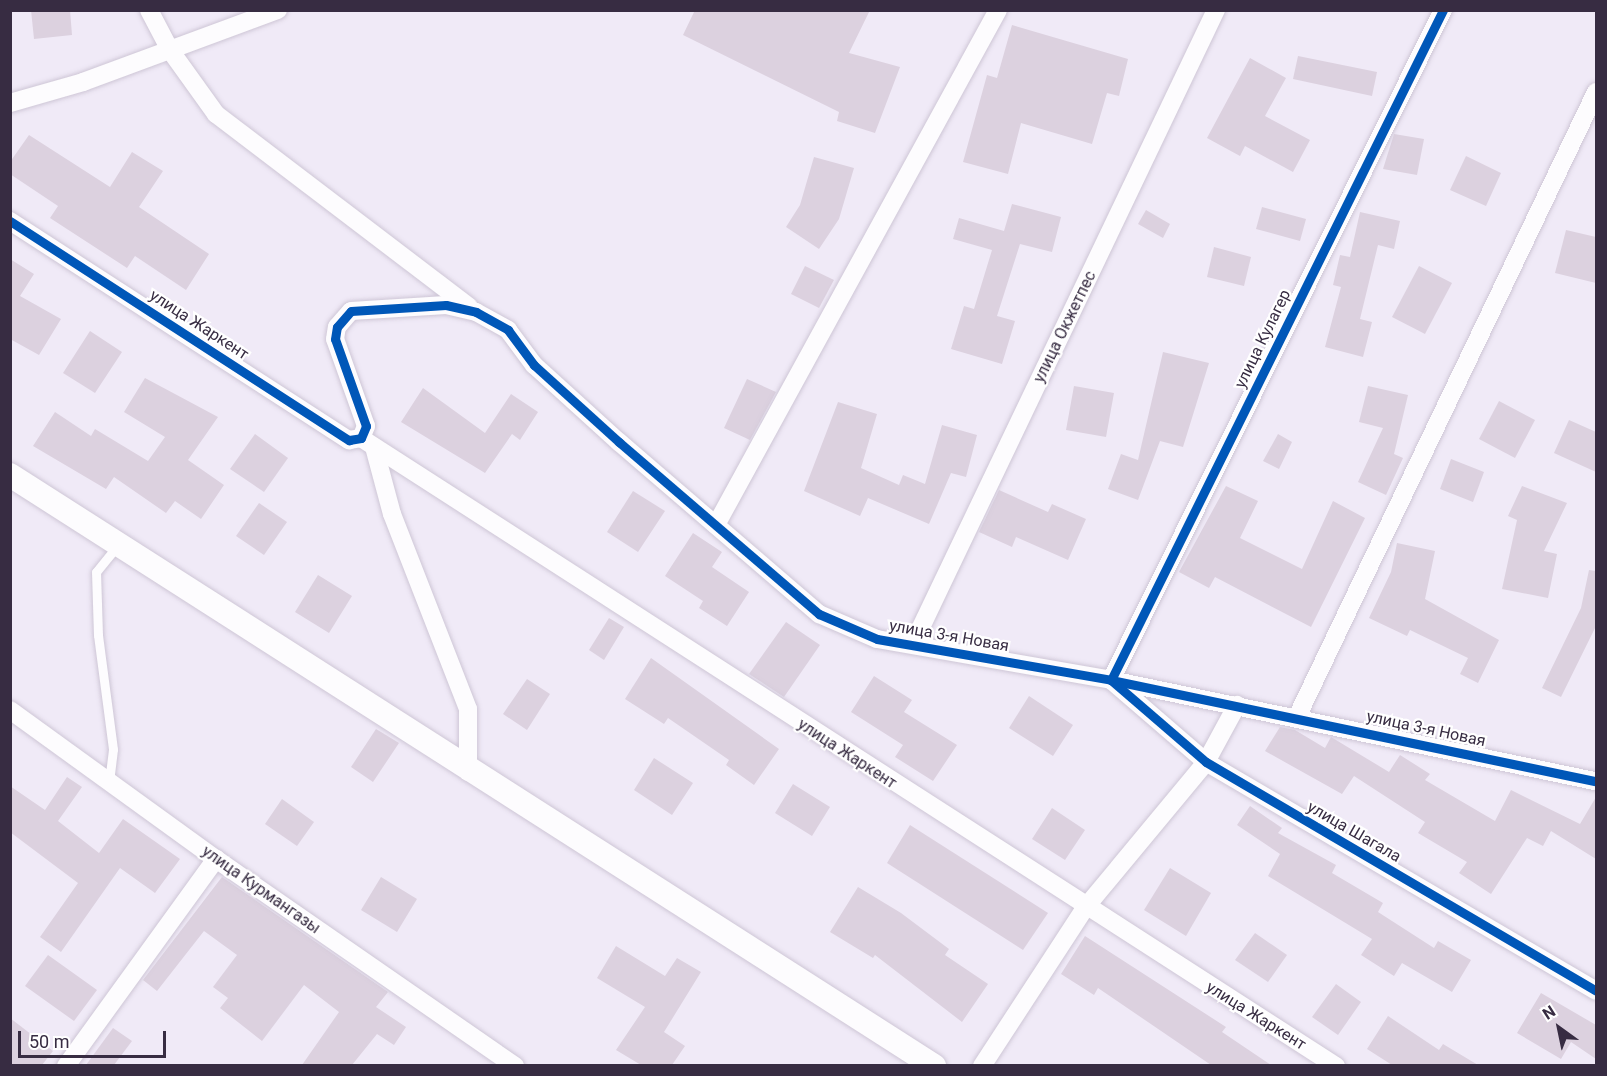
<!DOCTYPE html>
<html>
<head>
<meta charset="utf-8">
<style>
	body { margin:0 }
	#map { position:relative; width:1607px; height:1076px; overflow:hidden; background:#f0eaf7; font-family:Roboto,sans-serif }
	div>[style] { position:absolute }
	.building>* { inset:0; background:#dcd1df }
	.roads { filter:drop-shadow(0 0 2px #cec6d6) drop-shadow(0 0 2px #cec6d6) }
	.lane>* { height:9px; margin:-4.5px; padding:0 4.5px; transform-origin:4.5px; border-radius:4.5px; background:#fdfcfe }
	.street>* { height:18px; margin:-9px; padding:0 9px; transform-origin:9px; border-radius:9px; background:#fdfcfe }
	.secondary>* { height:24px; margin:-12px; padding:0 12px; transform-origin:12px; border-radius:12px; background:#fdfcfe }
	.cycleway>* { height:9px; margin:-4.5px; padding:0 4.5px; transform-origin:4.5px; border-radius:4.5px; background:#0057b8 }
	span { translate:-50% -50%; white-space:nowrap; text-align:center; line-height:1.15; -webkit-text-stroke:4.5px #fff; paint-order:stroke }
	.street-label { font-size:16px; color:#372c42 }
	.frame { position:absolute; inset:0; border:12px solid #372c42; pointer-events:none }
	.north { position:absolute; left:1529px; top:998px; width:60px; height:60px; -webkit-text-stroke:4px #fff; paint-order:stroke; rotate:327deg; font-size:16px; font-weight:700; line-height:24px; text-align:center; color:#372c42 }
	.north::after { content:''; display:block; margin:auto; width:21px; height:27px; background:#372c42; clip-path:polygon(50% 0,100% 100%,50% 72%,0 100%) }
	.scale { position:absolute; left:18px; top:1031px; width:148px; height:27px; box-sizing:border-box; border:3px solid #372c42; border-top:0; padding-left:8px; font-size:18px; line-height:21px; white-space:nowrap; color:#372c42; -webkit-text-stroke:4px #fff; paint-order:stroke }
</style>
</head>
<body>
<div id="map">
	<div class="building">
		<div style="clip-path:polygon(31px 10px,70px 10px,72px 35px,34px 39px)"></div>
		<div style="clip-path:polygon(695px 10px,870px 10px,849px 53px,900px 67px,875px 133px,837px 121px,839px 112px,683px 35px)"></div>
		<div style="clip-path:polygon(1012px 25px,1128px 59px,1119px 96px,1107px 93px,1092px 144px,1021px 123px,1008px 174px,963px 162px,987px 75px,997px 78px)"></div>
		<div style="clip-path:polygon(1298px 56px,1377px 72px,1372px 96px,1293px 79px)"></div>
		<div style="clip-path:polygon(1250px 58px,1286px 78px,1265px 116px,1310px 140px,1293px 172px,1245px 146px,1240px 156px,1207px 138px)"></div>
		<div style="clip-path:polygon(1394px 134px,1424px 139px,1417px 175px,1383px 169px)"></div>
		<div style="clip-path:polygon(29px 135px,110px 187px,132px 152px,163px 171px,139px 207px,209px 254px,186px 290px,135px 256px,127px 268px,50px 218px,58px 206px,10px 174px,10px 162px)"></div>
		<div style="clip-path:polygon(1466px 156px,1501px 173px,1486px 206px,1450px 190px)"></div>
		<div style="clip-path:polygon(814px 157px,854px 168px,839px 219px,819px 249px,786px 227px,800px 205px)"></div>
		<div style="clip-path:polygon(1012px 204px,1061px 217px,1052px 252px,1020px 244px,997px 316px,1015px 321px,1002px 364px,951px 349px,964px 306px,974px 309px,992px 250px,953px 239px,959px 218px,1004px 231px)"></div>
		<div style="clip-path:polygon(1262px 207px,1306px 219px,1300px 241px,1256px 229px)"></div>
		<div style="clip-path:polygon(1146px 210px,1170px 224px,1163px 238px,1138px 224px)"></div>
		<div style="clip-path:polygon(1360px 212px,1400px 221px,1394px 249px,1378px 245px,1360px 319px,1372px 322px,1363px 357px,1325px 347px,1341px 287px,1333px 285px,1340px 255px,1350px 257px)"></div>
		<div style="clip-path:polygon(1566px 230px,1596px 237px,1596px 283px,1555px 273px)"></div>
		<div style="clip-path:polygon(1214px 247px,1251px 257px,1244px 286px,1207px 277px)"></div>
		<div style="clip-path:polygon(10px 259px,34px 274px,20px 296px,61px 319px,39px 355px,10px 339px)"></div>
		<div style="clip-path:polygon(805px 266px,834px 280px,819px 308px,791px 294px)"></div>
		<div style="clip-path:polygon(1419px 266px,1452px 283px,1425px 334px,1392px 317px)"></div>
		<div style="clip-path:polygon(90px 331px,122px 352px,95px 393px,63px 373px)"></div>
		<div style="clip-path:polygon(1163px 352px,1209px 363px,1183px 447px,1160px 441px,1138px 500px,1108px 489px,1121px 454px,1138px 460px)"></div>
		<div style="clip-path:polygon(145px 378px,218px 417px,188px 460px,224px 485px,201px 519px,175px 501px,166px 513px,114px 477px,106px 489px,33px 446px,55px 412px,91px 436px,95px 429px,148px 461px,165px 437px,124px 412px)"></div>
		<div style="clip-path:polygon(747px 379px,776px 392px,750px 440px,724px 428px)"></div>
		<div style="clip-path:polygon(1074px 386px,1114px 393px,1106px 437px,1066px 430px)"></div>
		<div style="clip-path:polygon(1368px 386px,1408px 395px,1394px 454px,1403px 458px,1386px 495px,1358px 482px,1383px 428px,1359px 422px)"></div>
		<div style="clip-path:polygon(423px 388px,485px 433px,511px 394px,538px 412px,520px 440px,512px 434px,485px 473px,401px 422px)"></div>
		<div style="clip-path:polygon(1499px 401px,1535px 420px,1515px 458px,1479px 439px)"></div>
		<div style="clip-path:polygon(838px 402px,877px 414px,861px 468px,899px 485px,903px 475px,925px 484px,942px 425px,977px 435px,966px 477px,951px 473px,929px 524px,868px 498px,860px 516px,804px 491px)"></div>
		<div style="clip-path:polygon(1569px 420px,1596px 432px,1596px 472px,1554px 453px)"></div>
		<div style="clip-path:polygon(255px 434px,288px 458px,264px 492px,230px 469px)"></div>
		<div style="clip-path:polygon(1278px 434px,1292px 442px,1279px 469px,1263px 461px)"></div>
		<div style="clip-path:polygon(1451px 459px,1484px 472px,1473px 502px,1440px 489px)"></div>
		<div style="clip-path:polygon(1226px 486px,1258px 501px,1240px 538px,1302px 569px,1333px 501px,1365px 518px,1311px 627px,1215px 577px,1209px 588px,1179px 572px)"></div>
		<div style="clip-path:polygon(1522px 486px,1567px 503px,1544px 551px,1557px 554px,1548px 598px,1502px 589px,1517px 520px,1508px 516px)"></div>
		<div style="clip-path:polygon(999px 490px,1048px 512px,1052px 504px,1086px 519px,1068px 560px,1016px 537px,1012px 547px,979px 532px)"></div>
		<div style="clip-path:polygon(633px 491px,665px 511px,638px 552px,607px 532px)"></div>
		<div style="clip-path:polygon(259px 503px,287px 522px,264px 555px,236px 536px)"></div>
		<div style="clip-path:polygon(693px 533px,722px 552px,712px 567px,749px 592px,727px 626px,699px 608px,703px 601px,665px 576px)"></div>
		<div style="clip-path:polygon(1397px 543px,1435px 551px,1425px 599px,1499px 640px,1478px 683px,1460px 674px,1468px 658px,1410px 630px,1407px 636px,1369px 618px,1391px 572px)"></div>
		<div style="clip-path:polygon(1589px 570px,1596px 571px,1596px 626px,1561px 697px,1542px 688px,1581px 608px)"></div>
		<div style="clip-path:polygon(318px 575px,352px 596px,329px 633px,295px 612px)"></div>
		<div style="clip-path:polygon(609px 618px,624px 627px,604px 660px,589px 650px)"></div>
		<div style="clip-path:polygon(786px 622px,820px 645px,784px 697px,749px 674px)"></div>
		<div style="clip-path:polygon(651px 658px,779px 749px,754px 785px,726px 765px,729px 760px,668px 718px,664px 724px,625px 699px)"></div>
		<div style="clip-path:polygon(874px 676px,912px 700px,904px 712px,957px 745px,933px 781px,895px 757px,903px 745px,851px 712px)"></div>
		<div style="clip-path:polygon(527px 679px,550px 694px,527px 730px,503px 714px)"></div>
		<div style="clip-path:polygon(1029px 696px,1073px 725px,1053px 756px,1009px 728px)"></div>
		<div style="clip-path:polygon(1280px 727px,1295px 730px,1325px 748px,1331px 737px,1389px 772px,1400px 755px,1430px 774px,1425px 780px,1495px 821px,1511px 790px,1580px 824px,1596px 797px,1596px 859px,1551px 831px,1543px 846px,1527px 838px,1491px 894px,1459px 873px,1467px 862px,1418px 833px,1425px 822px,1354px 776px,1342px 794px,1265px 751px)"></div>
		<div style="clip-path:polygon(376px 729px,399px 743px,373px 782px,351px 767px)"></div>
		<div style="clip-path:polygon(654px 758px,693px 783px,672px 815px,634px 790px)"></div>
		<div style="clip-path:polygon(67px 777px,82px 787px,58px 821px,99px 853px,123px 819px,180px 859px,155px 893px,120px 868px,61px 952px,40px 937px,78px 883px,10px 832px,10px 786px,45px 810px)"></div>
		<div style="clip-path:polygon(793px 784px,830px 807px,812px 836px,775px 813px)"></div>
		<div style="clip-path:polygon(282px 799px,314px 822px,297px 846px,265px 824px)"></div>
		<div style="clip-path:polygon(1250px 806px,1282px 828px,1278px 833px,1336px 865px,1332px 873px,1383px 903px,1378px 912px,1434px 948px,1438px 941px,1471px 960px,1452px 992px,1402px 963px,1394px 976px,1361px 955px,1372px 939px,1268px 876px,1280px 854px,1237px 825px)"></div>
		<div style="clip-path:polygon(1052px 808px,1085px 830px,1065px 860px,1032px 839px)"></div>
		<div style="clip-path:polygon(910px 825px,1048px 913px,1023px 950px,887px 863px)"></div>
		<div style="clip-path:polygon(1170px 868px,1211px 893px,1186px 936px,1144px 910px)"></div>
		<div style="clip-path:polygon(222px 877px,388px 992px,376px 1007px,406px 1027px,394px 1045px,377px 1034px,352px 1065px,302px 1065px,339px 1012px,304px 985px,262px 1041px,220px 1008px,228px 998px,213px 987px,237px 955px,204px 931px,157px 991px,143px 980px)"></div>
		<div style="clip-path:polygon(381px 877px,417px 899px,397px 932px,361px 910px)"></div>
		<div style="clip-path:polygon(858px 887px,901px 913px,949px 949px,945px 955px,988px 984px,962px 1022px,875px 955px,873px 958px,830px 932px)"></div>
		<div style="clip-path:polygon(1255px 933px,1287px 955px,1268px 982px,1235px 960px)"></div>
		<div style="clip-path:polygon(1085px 936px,1226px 1027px,1222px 1032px,1271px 1065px,1211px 1065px,1098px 988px,1094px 995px,1061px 974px)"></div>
		<div style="clip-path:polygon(616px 946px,665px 976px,677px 958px,701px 972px,664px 1032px,685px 1046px,672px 1065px,641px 1065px,616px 1050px,645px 1007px,597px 978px)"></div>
		<div style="clip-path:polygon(48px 955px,97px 990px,74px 1021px,25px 986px)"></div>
		<div style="clip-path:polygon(1336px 984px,1361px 1002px,1338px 1035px,1312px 1017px)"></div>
		<div style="clip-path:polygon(1541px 993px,1596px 1025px,1596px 1059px,1571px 1042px,1561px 1059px,1517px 1033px)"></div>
		<div style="clip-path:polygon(1388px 1016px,1439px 1050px,1443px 1044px,1478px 1065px,1392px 1065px,1367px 1049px)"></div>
		<div style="clip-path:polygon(10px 1018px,53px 1051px,42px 1065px,10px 1065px)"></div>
		<div style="clip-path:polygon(113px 1028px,132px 1041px,114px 1065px,86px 1065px)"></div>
	</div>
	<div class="roads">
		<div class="lane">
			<div style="left:109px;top:782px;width:33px;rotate:-83deg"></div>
			<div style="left:113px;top:749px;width:115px;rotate:-97.5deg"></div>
			<div style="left:98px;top:635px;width:63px;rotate:-91.8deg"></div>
			<div style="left:96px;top:572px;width:35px;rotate:-51deg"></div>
		</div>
		<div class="street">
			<div style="left:149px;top:10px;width:45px;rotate:62.3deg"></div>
			<div style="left:170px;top:50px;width:79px;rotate:54.3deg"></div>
			<div style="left:216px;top:114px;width:318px;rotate:37.3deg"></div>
			<div style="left:1443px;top:10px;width:748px;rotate:116.36deg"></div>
			<div style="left:1111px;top:680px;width:125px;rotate:40.8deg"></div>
			<div style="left:1206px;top:762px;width:452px;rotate:30.4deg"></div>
			<div style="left:10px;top:103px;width:76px;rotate:-16deg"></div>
			<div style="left:83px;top:82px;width:208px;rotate:-20.3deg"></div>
			<div style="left:10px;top:221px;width:404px;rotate:32.9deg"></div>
			<div style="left:349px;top:440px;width:12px;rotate:-9deg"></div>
			<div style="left:361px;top:438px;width:13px;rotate:-67deg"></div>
			<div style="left:366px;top:426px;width:92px;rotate:-109.6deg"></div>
			<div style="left:335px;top:339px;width:12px;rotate:-81deg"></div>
			<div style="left:337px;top:327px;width:21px;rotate:-49deg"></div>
			<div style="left:351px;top:311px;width:95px;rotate:-3.6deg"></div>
			<div style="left:446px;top:305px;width:31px;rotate:13deg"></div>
			<div style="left:476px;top:312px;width:37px;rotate:29deg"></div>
			<div style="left:508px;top:330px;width:44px;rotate:53.4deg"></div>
			<div style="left:534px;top:365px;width:115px;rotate:42.2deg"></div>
			<div style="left:619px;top:442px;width:264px;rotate:40.7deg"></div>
			<div style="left:819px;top:614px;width:63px;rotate:23.3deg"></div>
			<div style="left:877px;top:639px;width:238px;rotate:9.9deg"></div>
			<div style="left:1111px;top:680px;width:495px;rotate:11.8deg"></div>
			<div style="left:361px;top:438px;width:1160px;rotate:32.79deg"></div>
			<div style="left:374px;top:447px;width:69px;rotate:75deg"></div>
			<div style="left:392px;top:514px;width:209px;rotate:68.7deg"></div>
			<div style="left:468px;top:709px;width:63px;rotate:90deg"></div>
			<div style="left:716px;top:525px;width:587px;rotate:-61.3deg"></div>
			<div style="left:913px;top:644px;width:703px;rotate:-64.46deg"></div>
			<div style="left:10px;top:710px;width:254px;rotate:35.9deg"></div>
			<div style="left:216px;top:859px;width:364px;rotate:34.7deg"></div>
			<div style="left:1297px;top:717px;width:693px;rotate:-64.43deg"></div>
			<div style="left:66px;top:1066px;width:256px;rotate:-54.1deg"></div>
			<div style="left:982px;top:1066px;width:189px;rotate:-56.9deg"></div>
			<div style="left:1085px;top:908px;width:190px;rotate:-50.3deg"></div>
			<div style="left:1206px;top:762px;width:65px;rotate:-61.5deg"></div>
		</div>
		<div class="secondary">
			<div style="left:10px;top:475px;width:1097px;rotate:32.6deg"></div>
		</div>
	</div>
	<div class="cycleway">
		<div style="left:1443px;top:10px;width:748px;rotate:116.36deg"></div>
		<div style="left:1111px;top:680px;width:125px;rotate:40.8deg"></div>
		<div style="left:1206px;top:762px;width:452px;rotate:30.4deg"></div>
		<div style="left:10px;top:221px;width:404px;rotate:32.9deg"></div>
		<div style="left:349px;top:440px;width:12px;rotate:-9deg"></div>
		<div style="left:361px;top:438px;width:13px;rotate:-67deg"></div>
		<div style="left:366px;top:426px;width:92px;rotate:-109.6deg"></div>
		<div style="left:335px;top:339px;width:12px;rotate:-81deg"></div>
		<div style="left:337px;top:327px;width:21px;rotate:-49deg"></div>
		<div style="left:351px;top:311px;width:95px;rotate:-3.6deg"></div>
		<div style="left:446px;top:305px;width:31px;rotate:13deg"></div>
		<div style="left:476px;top:312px;width:37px;rotate:29deg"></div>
		<div style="left:508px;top:330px;width:44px;rotate:53.4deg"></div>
		<div style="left:534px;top:365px;width:115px;rotate:42.2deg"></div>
		<div style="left:619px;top:442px;width:264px;rotate:40.7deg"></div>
		<div style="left:819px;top:614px;width:63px;rotate:23.3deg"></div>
		<div style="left:877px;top:639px;width:238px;rotate:9.9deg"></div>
		<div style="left:1111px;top:680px;width:495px;rotate:11.8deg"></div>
	</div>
	<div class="street-label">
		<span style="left:199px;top:325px;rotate:33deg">улица Жаркент</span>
		<span style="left:1065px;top:327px;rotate:-64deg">улица Окжетпес</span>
		<span style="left:1263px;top:339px;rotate:-64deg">улица Кулагер</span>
		<span style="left:949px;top:636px;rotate:10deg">улица 3-я Новая</span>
		<span style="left:1426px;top:729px;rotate:12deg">улица 3-я Новая</span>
		<span style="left:847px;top:754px;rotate:33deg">улица Жаркент</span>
		<span style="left:1354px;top:832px;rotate:30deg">улица Шагала</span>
		<span style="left:261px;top:890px;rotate:35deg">улица Курмангазы</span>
		<span style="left:1256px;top:1016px;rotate:32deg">улица Жаркент</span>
	</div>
	<div class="frame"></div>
	<div class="north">N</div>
	<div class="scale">50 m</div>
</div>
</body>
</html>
